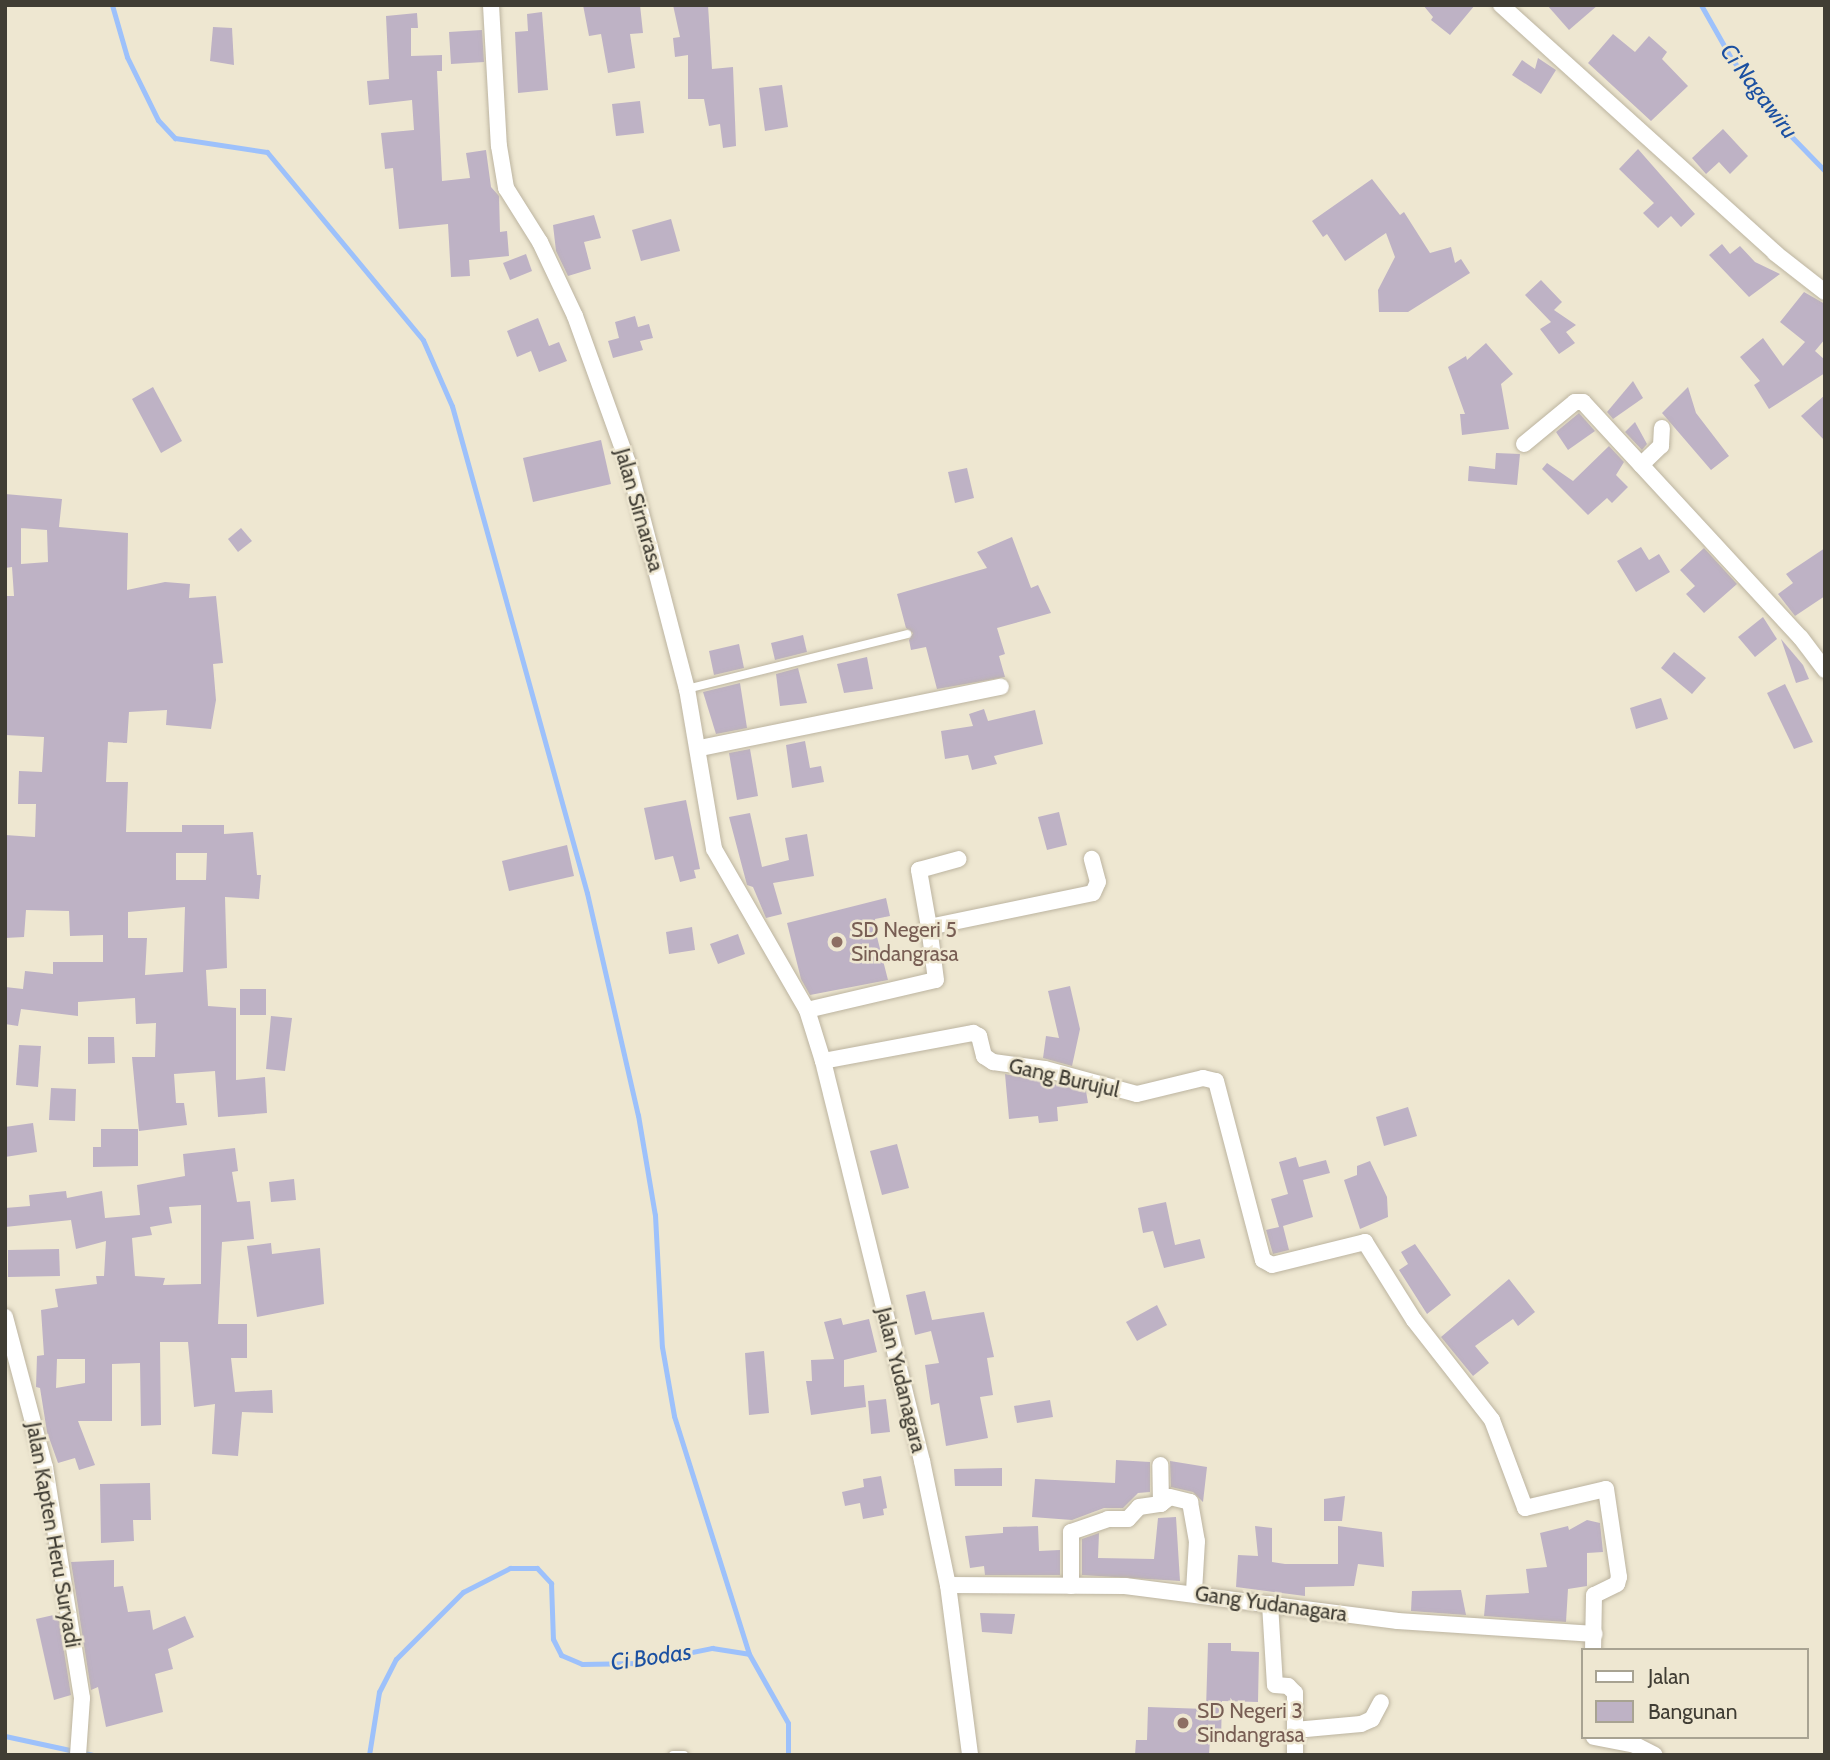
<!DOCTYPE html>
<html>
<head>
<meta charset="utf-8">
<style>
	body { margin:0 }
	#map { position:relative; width:1830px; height:1760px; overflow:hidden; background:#eee7d1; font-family:Cabin,sans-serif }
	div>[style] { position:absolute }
	.stream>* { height:5px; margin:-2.5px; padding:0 2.5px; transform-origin:2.5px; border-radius:2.5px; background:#9dc1fb }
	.building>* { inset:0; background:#beb2c5 }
	.roads { filter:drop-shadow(0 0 2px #bcb4a0) drop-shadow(0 0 2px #bcb4a0) }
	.service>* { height:8px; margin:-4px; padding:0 4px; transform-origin:4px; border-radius:4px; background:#fff }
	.minor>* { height:16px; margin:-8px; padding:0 8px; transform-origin:8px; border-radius:8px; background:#fff }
	.dots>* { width:19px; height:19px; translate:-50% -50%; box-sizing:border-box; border:4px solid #eee7d1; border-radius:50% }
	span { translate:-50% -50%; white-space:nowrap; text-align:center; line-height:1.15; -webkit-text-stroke:5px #eee7d1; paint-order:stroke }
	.street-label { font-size:21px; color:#403d34 }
	.education-label { font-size:21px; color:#785e54 }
	.left { translate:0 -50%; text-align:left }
	.water-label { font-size:23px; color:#1b50a1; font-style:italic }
	.frame { position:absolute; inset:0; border:7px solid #403d34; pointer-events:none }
	.legend { position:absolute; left:1581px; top:1648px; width:228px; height:91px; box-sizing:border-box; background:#eee7d1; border:2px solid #a8a392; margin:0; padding:9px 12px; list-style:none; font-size:21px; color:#403d34 }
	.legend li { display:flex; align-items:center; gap:14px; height:35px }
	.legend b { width:35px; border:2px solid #a8a392 }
</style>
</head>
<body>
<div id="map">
	<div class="stream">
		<div style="left:112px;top:5px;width:54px;rotate:73.9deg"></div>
		<div style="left:127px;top:57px;width:70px;rotate:63.8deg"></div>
		<div style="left:158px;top:120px;width:25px;rotate:47deg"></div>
		<div style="left:175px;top:138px;width:93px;rotate:8.7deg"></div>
		<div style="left:267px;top:152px;width:244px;rotate:50.3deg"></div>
		<div style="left:423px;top:340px;width:72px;rotate:66.3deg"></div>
		<div style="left:452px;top:406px;width:505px;rotate:74.51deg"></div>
		<div style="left:587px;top:893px;width:228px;rotate:77.1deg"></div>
		<div style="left:638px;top:1115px;width:101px;rotate:80.4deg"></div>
		<div style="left:655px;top:1215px;width:132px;rotate:87deg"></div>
		<div style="left:662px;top:1347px;width:70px;rotate:80.1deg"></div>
		<div style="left:674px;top:1416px;width:250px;rotate:72.5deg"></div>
		<div style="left:1701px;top:5px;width:61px;rotate:60.5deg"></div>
		<div style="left:1731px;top:58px;width:96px;rotate:52.7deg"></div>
		<div style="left:1789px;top:134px;width:52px;rotate:45.8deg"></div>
		<div style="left:5px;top:1736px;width:90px;rotate:12.2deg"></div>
		<div style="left:369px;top:1755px;width:64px;rotate:-81deg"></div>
		<div style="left:379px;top:1692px;width:37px;rotate:-63deg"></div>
		<div style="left:396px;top:1659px;width:95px;rotate:-45deg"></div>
		<div style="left:463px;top:1592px;width:53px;rotate:-27.1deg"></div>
		<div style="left:510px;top:1568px;width:27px"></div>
		<div style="left:537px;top:1568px;width:21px;rotate:47deg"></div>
		<div style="left:551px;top:1583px;width:56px;rotate:88deg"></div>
		<div style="left:553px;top:1639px;width:18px;rotate:63deg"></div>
		<div style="left:561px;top:1655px;width:23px;rotate:23deg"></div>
		<div style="left:582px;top:1664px;width:56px;rotate:-1deg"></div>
		<div style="left:638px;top:1663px;width:76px;rotate:-11.5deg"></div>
		<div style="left:712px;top:1648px;width:37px;rotate:9deg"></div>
		<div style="left:749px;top:1654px;width:79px;rotate:60.5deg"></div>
		<div style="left:788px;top:1723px;width:32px;rotate:90deg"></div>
	</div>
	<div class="building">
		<div style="clip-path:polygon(583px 5px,640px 5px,643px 33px,630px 34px,635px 68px,608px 73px,601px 34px,589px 36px)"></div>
		<div style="clip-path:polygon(673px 5px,708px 5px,712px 69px,733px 67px,736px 146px,723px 148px,720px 124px,709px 126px,704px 99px,688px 99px,688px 55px,675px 57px,673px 38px,680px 37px)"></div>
		<div style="clip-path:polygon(1423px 5px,1475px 5px,1450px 35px,1431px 20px,1433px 17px)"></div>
		<div style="clip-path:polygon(1547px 5px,1598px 5px,1569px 30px)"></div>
		<div style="clip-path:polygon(542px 12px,548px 90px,518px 93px,515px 32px,528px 31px,527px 14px)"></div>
		<div style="clip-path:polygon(417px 13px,418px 28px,411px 28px,411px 56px,442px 55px,442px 71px,437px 71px,442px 181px,470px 178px,466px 153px,486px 150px,491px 187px,499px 196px,500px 232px,507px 231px,509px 256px,469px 260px,470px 276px,451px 277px,448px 224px,399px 229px,393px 168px,385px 169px,381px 133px,414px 130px,412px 100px,369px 105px,367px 81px,389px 79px,386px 16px)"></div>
		<div style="clip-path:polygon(213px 27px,232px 28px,234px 65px,210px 61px)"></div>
		<div style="clip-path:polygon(482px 30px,484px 62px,451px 64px,449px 32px)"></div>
		<div style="clip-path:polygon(1613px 34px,1635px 52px,1649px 36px,1667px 52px,1662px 59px,1688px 86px,1651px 121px,1588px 63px)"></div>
		<div style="clip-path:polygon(1538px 58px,1556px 70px,1541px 94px,1512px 75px,1522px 60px,1535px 69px)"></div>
		<div style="clip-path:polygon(782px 85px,788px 127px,765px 131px,759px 88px)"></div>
		<div style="clip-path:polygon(640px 101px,644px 133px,616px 136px,612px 104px)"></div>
		<div style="clip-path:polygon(1723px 129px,1748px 156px,1730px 174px,1719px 162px,1706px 174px,1692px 158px)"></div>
		<div style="clip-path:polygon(1638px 149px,1695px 214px,1681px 227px,1671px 216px,1658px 228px,1643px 213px,1654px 203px,1619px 169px)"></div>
		<div style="clip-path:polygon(1372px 179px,1400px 215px,1404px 212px,1430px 253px,1451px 247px,1455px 263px,1461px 259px,1470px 273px,1408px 312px,1379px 312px,1378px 290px,1395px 257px,1386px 233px,1345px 261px,1327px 234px,1323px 237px,1312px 221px)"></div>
		<div style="clip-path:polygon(594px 215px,601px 238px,584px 242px,591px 269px,568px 276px,556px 251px,553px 225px)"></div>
		<div style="clip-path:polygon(671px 219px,680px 251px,641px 261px,632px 230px)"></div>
		<div style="clip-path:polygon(1722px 244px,1730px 254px,1740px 246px,1755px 262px,1780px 274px,1749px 297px,1709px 255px)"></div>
		<div style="clip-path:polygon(526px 254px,532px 271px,510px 280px,503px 263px)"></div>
		<div style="clip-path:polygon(1541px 280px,1562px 302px,1554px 310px,1576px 325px,1566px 332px,1575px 343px,1559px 354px,1540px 329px,1551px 322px,1525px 295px)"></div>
		<div style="clip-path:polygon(1804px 292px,1825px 304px,1825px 339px,1815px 351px,1825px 360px,1825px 373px,1769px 409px,1754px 385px,1760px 381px,1740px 357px,1763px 338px,1783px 366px,1805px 342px,1780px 322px)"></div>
		<div style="clip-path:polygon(635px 316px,638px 327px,649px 324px,653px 338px,640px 341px,643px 350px,613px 358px,608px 341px,619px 338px,615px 322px)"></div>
		<div style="clip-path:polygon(538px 318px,549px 346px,559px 342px,567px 361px,539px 372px,531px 351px,517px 357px,507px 331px)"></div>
		<div style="clip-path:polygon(1486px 343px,1513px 374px,1501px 384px,1509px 429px,1462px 435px,1460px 414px,1465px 414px,1448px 367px,1466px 356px,1467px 360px)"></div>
		<div style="clip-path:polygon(1633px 381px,1643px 398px,1613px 419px,1607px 412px)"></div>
		<div style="clip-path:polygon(153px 387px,182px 441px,161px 453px,132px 399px)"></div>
		<div style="clip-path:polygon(1688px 387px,1696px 413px,1729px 456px,1711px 470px,1662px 413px)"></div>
		<div style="clip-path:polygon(1825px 395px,1825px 441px,1801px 416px)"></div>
		<div style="clip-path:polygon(1579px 413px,1595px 431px,1568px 450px,1556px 432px)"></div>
		<div style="clip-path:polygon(1635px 422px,1647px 444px,1642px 450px,1625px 432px)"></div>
		<div style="clip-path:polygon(601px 440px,611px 484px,533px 502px,523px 458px)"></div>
		<div style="clip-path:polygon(1609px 446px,1624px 462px,1616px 475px,1628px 487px,1612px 503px,1607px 498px,1588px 515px,1542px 469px,1547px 463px,1573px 481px)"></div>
		<div style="clip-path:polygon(1496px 453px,1520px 454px,1517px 485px,1468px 481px,1469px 466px,1495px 469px)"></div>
		<div style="clip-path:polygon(967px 468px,974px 498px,955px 503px,948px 472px)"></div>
		<div style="clip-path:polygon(evenodd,5px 494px,62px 499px,59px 527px,128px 533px,127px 590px,165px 582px,190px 584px,189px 598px,216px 596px,223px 663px,213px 664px,216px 700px,211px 729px,166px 725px,167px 710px,129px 712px,127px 743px,108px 742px,106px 782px,128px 782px,126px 832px,182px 832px,182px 825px,224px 825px,224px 834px,253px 832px,257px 875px,261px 875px,259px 899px,225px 897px,227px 968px,206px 970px,208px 1006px,236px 1008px,236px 1080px,265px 1077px,267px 1113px,218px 1117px,215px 1071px,174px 1074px,176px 1103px,184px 1103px,187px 1125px,139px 1131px,132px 1057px,155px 1057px,156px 1023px,136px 1024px,135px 998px,78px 1002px,78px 1016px,21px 1009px,18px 1026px,5px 1024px,5px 987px,23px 989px,25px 971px,53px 974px,53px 962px,103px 962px,103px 935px,70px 936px,69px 911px,26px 910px,24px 937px,5px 938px,5px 835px,35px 837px,36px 804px,18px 804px,19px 771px,42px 772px,44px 737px,5px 735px,5px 596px,14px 596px,12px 567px,5px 568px,5px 494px,21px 528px,47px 530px,48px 562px,21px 564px,21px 528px,5px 494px,176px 853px,207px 853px,206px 880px,176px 880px,176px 853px,5px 494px,185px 907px,183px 972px,145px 975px,147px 938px,128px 938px,128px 912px,185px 907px)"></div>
		<div style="clip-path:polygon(241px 528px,252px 541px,238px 552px,228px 539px)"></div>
		<div style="clip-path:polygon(1012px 537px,1031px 588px,1038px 585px,1051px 613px,997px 628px,1005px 654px,999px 656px,1005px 677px,937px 689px,926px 647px,911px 650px,909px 640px,913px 633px,906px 628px,897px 594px,987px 568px,977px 552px)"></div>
		<div style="clip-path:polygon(1641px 547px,1649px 560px,1659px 554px,1670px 572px,1636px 592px,1617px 561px)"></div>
		<div style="clip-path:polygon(1704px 548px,1737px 584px,1704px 613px,1686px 594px,1695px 586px,1680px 570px)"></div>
		<div style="clip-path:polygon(1825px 548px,1825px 596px,1795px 616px,1778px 594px,1793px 583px,1786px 574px)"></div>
		<div style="clip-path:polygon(1763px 617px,1777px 639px,1755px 657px,1738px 637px)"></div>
		<div style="clip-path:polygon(803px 635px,807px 652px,775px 660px,771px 643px)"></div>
		<div style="clip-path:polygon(1781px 639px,1803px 665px,1809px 679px,1796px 683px)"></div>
		<div style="clip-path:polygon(739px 644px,744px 668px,714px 675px,709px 651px)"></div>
		<div style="clip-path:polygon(1674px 652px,1706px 678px,1692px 694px,1661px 668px)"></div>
		<div style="clip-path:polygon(867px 657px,873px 689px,844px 693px,837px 664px)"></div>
		<div style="clip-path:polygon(798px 668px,807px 703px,780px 706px,776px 674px)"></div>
		<div style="clip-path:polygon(740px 683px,747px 728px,716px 734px,703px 692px)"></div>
		<div style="clip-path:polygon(1785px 684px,1813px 742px,1794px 749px,1767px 693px)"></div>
		<div style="clip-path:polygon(1661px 698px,1668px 719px,1636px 729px,1630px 708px)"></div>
		<div style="clip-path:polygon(984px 709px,988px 721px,1035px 710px,1043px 744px,994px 756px,997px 764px,972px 770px,968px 755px,945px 759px,941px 731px,973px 726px,969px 714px)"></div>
		<div style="clip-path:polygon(805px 741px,810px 768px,821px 766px,824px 782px,792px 788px,786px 745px)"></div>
		<div style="clip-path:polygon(750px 749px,758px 796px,737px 800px,729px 753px)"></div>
		<div style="clip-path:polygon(686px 800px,700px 869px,694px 870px,696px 878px,680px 882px,673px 856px,655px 860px,644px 808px)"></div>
		<div style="clip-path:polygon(1059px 812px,1067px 845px,1047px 850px,1038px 817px)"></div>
		<div style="clip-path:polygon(750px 813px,762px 867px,789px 860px,785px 838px,807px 834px,814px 876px,773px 883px,782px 914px,766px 918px,753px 887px,747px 885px,729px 817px)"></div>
		<div style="clip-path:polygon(567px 845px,574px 876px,509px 891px,502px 861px)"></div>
		<div style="clip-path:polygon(886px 898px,890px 916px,875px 919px,876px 933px,888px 980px,810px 995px,801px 979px,787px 923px)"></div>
		<div style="clip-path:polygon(692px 927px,695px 950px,669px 954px,666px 932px)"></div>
		<div style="clip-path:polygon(738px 934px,745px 954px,718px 964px,710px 944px)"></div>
		<div style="clip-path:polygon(1070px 986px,1080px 1029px,1072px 1066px,1043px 1058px,1046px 1036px,1059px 1038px,1048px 991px)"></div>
		<div style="clip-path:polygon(240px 989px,266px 989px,266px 1015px,240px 1015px)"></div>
		<div style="clip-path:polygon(271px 1016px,292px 1018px,285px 1071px,266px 1069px)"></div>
		<div style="clip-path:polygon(88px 1037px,114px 1037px,115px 1063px,88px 1064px)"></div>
		<div style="clip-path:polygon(19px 1045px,41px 1046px,38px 1087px,16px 1085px)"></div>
		<div style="clip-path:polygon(1005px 1074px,1086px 1091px,1088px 1103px,1057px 1107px,1058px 1121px,1039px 1123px,1038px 1116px,1009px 1119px)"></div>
		<div style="clip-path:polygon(51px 1088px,76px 1089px,75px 1121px,49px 1120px)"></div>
		<div style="clip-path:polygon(1408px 1107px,1417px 1136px,1384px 1146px,1376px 1117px)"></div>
		<div style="clip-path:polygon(33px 1123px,37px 1152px,5px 1157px,5px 1127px)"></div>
		<div style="clip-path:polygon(101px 1129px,138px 1129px,138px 1166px,93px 1167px,93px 1147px,101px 1147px)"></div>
		<div style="clip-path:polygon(897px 1144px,909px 1188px,882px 1195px,870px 1151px)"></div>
		<div style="clip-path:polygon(evenodd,235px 1148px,238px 1171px,232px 1172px,237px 1202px,250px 1201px,254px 1239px,222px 1242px,218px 1324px,247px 1324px,247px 1358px,231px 1358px,235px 1392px,272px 1390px,273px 1413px,242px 1412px,238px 1456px,212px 1454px,215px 1404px,194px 1407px,188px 1342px,160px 1342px,161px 1425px,141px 1426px,140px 1363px,112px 1364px,112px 1421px,78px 1421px,95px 1465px,79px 1470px,75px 1458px,58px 1463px,47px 1432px,40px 1388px,36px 1387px,37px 1356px,44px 1355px,41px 1310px,58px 1307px,55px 1289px,97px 1284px,96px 1276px,104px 1276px,106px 1241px,76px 1249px,71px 1220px,5px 1227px,5px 1208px,30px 1206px,29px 1195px,66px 1191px,67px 1198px,102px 1191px,105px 1218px,140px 1215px,137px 1185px,185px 1176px,183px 1154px,235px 1148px,201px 1205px,201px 1284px,163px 1285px,165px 1278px,135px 1276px,132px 1238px,152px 1235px,150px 1227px,172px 1223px,169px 1207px,201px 1205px,235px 1148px,57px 1359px,85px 1359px,85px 1383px,56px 1388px,57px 1359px)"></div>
		<div style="clip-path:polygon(1296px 1157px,1299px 1167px,1326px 1160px,1330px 1173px,1303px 1180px,1313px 1217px,1283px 1226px,1289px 1250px,1273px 1254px,1266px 1230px,1279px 1227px,1271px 1199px,1288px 1194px,1279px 1162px)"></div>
		<div style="clip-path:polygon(1370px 1161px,1387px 1197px,1388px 1217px,1360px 1229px,1344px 1180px,1357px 1175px,1357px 1166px)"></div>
		<div style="clip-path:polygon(294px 1179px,296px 1200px,271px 1202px,269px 1182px)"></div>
		<div style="clip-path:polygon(1166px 1202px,1175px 1245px,1200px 1239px,1205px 1258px,1164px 1268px,1153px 1231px,1143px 1233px,1138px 1208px)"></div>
		<div style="clip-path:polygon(271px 1243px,272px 1254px,320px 1248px,324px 1304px,257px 1317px,247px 1246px)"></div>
		<div style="clip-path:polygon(1415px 1244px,1451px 1295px,1427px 1314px,1399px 1270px,1408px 1264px,1401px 1252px)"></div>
		<div style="clip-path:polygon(59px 1249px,60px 1276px,8px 1277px,8px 1250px)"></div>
		<div style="clip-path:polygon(1509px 1279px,1535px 1312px,1518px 1326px,1513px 1319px,1475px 1346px,1489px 1363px,1473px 1376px,1441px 1337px)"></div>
		<div style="clip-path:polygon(925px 1291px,932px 1320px,984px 1312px,994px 1357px,987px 1358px,993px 1395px,980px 1397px,988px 1438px,946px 1446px,939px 1403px,931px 1405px,925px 1365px,939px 1363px,931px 1331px,915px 1335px,906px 1295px)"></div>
		<div style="clip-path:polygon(1157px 1305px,1167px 1325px,1137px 1341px,1126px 1322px)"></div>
		<div style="clip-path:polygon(841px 1318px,843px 1325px,869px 1319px,877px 1352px,844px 1360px,844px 1387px,864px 1385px,866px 1407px,811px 1415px,806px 1381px,812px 1381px,811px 1360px,834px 1359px,824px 1322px)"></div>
		<div style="clip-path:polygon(764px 1351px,769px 1413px,749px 1415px,745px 1353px)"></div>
		<div style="clip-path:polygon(886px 1399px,890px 1432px,871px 1434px,868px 1401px)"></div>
		<div style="clip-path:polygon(1050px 1400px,1053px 1417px,1017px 1423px,1014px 1406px)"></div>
		<div style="clip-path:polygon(1116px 1460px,1150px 1462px,1150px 1492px,1138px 1493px,1123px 1508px,1104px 1508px,1072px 1520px,1032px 1517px,1035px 1479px,1115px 1483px)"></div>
		<div style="clip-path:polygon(1170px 1461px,1207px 1467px,1203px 1502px,1193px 1492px,1171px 1487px)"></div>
		<div style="clip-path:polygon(1002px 1468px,1002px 1486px,955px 1486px,954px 1469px)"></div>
		<div style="clip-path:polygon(881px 1476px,887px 1508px,883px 1509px,884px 1515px,863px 1519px,860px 1503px,845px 1506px,842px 1492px,864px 1487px,863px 1479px)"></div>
		<div style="clip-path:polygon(150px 1483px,151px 1520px,133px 1520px,134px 1541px,101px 1543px,100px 1484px)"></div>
		<div style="clip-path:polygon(1345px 1496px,1342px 1521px,1324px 1521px,1324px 1499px)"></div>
		<div style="clip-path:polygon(1176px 1517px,1180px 1581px,1082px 1575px,1082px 1539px,1099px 1533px,1098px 1558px,1154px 1559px,1158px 1518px)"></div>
		<div style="clip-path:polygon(1587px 1520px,1600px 1523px,1603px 1552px,1587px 1553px,1587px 1586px,1568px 1589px,1566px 1622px,1484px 1616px,1486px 1595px,1529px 1593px,1526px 1569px,1547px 1567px,1540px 1533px,1568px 1526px,1569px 1530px)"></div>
		<div style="clip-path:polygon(1038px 1526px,1039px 1551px,1060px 1550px,1060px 1575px,985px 1575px,984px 1566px,970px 1568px,965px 1536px,1003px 1533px,1003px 1527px)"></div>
		<div style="clip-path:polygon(1255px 1526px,1272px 1528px,1272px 1562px,1285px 1564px,1338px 1564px,1338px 1526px,1382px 1532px,1384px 1567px,1358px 1564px,1354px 1586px,1305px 1587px,1305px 1596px,1236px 1587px,1238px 1555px,1258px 1556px)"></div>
		<div style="clip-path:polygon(114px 1560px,114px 1587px,123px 1586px,128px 1612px,150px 1610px,153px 1630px,185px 1616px,194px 1637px,168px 1649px,173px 1669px,155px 1674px,163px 1712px,106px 1727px,98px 1687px,91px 1690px,71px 1562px)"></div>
		<div style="clip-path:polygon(1461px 1590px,1466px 1615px,1411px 1611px,1412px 1591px)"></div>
		<div style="clip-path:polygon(980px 1613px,1015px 1614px,1012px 1634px,982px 1632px)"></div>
		<div style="clip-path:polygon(58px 1614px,71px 1695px,54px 1700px,36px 1619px)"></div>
		<div style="clip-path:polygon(1208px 1643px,1231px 1643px,1231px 1651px,1259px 1652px,1258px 1702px,1222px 1701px,1221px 1739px,1210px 1739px,1209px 1755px,1135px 1755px,1136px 1740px,1147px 1740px,1148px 1707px,1206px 1709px)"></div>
	</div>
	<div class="roads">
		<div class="service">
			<div style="left:687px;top:689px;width:227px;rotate:-14deg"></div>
			<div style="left:673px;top:1755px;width:11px"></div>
		</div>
		<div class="minor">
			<div style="left:491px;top:5px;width:141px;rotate:86.8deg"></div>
			<div style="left:499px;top:146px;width:43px;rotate:80.5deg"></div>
			<div style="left:506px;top:188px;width:64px;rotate:57.8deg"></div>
			<div style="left:540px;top:242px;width:82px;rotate:64.7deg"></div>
			<div style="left:575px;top:316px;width:156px;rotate:70.2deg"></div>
			<div style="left:628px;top:463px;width:234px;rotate:75.4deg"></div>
			<div style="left:687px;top:689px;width:162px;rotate:80.4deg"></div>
			<div style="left:714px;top:849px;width:186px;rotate:60deg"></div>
			<div style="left:807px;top:1010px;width:53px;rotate:72.6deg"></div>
			<div style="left:823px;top:1061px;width:412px;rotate:76.1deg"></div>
			<div style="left:922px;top:1461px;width:127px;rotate:78.2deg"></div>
			<div style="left:948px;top:1585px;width:171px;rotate:82.6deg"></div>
			<div style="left:1501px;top:5px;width:370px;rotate:42.1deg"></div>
			<div style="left:1775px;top:253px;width:63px;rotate:38deg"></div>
			<div style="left:1524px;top:444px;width:66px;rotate:-39.5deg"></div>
			<div style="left:1575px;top:402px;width:8px"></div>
			<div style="left:1583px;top:402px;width:321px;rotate:47.3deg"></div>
			<div style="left:1801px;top:638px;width:40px;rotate:53deg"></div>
			<div style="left:1641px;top:465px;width:28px;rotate:-44deg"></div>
			<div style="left:1661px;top:446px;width:18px;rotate:-87deg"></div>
			<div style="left:700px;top:748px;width:307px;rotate:-11.5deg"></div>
			<div style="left:929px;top:927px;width:58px;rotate:-100deg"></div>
			<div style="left:919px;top:870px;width:41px;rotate:-15.4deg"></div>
			<div style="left:807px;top:1010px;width:132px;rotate:-13.1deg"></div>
			<div style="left:936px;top:980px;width:53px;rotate:-97.5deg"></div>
			<div style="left:929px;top:927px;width:167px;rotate:-11.7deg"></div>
			<div style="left:1093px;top:893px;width:12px;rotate:-66deg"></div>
			<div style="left:1098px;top:882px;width:24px;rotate:-105deg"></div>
			<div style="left:823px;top:1061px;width:153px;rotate:-10.6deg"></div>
			<div style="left:973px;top:1033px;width:7px;rotate:27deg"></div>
			<div style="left:979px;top:1036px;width:21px;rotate:76deg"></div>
			<div style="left:984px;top:1056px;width:11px;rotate:34deg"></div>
			<div style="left:993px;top:1062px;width:52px;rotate:7.7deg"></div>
			<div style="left:1045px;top:1069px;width:95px;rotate:15.2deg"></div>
			<div style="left:1137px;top:1094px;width:68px;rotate:-13.6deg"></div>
			<div style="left:1203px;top:1078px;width:13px;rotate:13deg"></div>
			<div style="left:1216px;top:1081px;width:185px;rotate:75.3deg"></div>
			<div style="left:1263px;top:1260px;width:10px;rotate:29deg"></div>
			<div style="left:1272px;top:1265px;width:96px;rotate:-13.9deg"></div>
			<div style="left:1365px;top:1242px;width:92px;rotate:57.9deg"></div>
			<div style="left:1414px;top:1320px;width:127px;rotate:52deg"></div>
			<div style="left:1492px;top:1420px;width:94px;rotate:69.4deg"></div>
			<div style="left:1525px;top:1508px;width:83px;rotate:-13.2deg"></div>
			<div style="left:1606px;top:1489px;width:89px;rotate:81.6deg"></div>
			<div style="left:1619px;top:1577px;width:7px;rotate:106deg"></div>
			<div style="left:1617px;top:1584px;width:25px;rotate:154deg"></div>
			<div style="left:1594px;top:1595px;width:55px;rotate:91deg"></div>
			<div style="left:5px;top:1317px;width:155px;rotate:75.1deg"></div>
			<div style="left:45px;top:1467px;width:234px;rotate:80.9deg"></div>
			<div style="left:82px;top:1698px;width:57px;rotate:94deg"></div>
			<div style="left:1161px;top:1504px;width:11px;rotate:-38deg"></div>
			<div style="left:1170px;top:1497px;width:21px;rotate:14deg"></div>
			<div style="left:1190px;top:1502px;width:40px;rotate:80deg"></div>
			<div style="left:1197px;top:1541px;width:51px;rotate:93.4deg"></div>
			<div style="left:948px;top:1585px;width:177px;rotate:0.3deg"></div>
			<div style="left:1125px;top:1586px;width:275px;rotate:7.3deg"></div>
			<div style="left:1398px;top:1621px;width:197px;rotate:3.8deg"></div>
			<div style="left:1071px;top:1586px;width:54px;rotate:-90deg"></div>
			<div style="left:1071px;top:1532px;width:39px;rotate:-19deg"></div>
			<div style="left:1108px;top:1519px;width:20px"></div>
			<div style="left:1128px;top:1519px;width:16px;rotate:-47deg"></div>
			<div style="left:1139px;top:1507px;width:22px;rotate:-8deg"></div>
			<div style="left:1161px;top:1504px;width:39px;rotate:-91deg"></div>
			<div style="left:1270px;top:1604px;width:81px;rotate:86.5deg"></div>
			<div style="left:1275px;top:1685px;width:13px;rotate:4deg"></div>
			<div style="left:1288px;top:1686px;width:10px;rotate:45deg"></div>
			<div style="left:1295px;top:1693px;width:62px;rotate:90deg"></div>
			<div style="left:1295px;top:1730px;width:66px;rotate:-5.2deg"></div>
			<div style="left:1361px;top:1724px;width:12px;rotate:-24deg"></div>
			<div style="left:1372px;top:1719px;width:19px;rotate:-62deg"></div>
			<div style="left:1594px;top:1737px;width:42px;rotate:11deg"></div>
			<div style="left:1635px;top:1745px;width:22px;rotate:27deg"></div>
		</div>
	</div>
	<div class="dots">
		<div style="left:837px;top:942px;background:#8d6e63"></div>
		<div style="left:1183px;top:1723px;background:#8d6e63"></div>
	</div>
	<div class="street-label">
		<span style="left:639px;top:510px;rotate:74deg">Jalan Sirnarasa</span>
		<span style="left:1064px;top:1078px;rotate:13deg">Gang Burujul</span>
		<span style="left:901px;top:1380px;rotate:76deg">Jalan Yudanagara</span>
		<span style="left:53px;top:1535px;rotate:80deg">Jalan Kapten Heru Suryadi</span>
		<span style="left:1271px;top:1604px;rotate:8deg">Gang Yudanagara</span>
	</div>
	<div class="education-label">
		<span class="left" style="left:851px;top:942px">SD Negeri 5<br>Sindangrasa</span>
		<span class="left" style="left:1197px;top:1723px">SD Negeri 3<br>Sindangrasa</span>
	</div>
	<div class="water-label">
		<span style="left:1759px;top:91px;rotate:53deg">Ci Nagawiru</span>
		<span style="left:651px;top:1657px;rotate:-8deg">Ci Bodas</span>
	</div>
	<div class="frame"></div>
	<ul class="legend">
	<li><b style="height:9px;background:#fff"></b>Jalan</li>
	<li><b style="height:19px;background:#beb2c5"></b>Bangunan</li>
	</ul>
</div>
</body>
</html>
